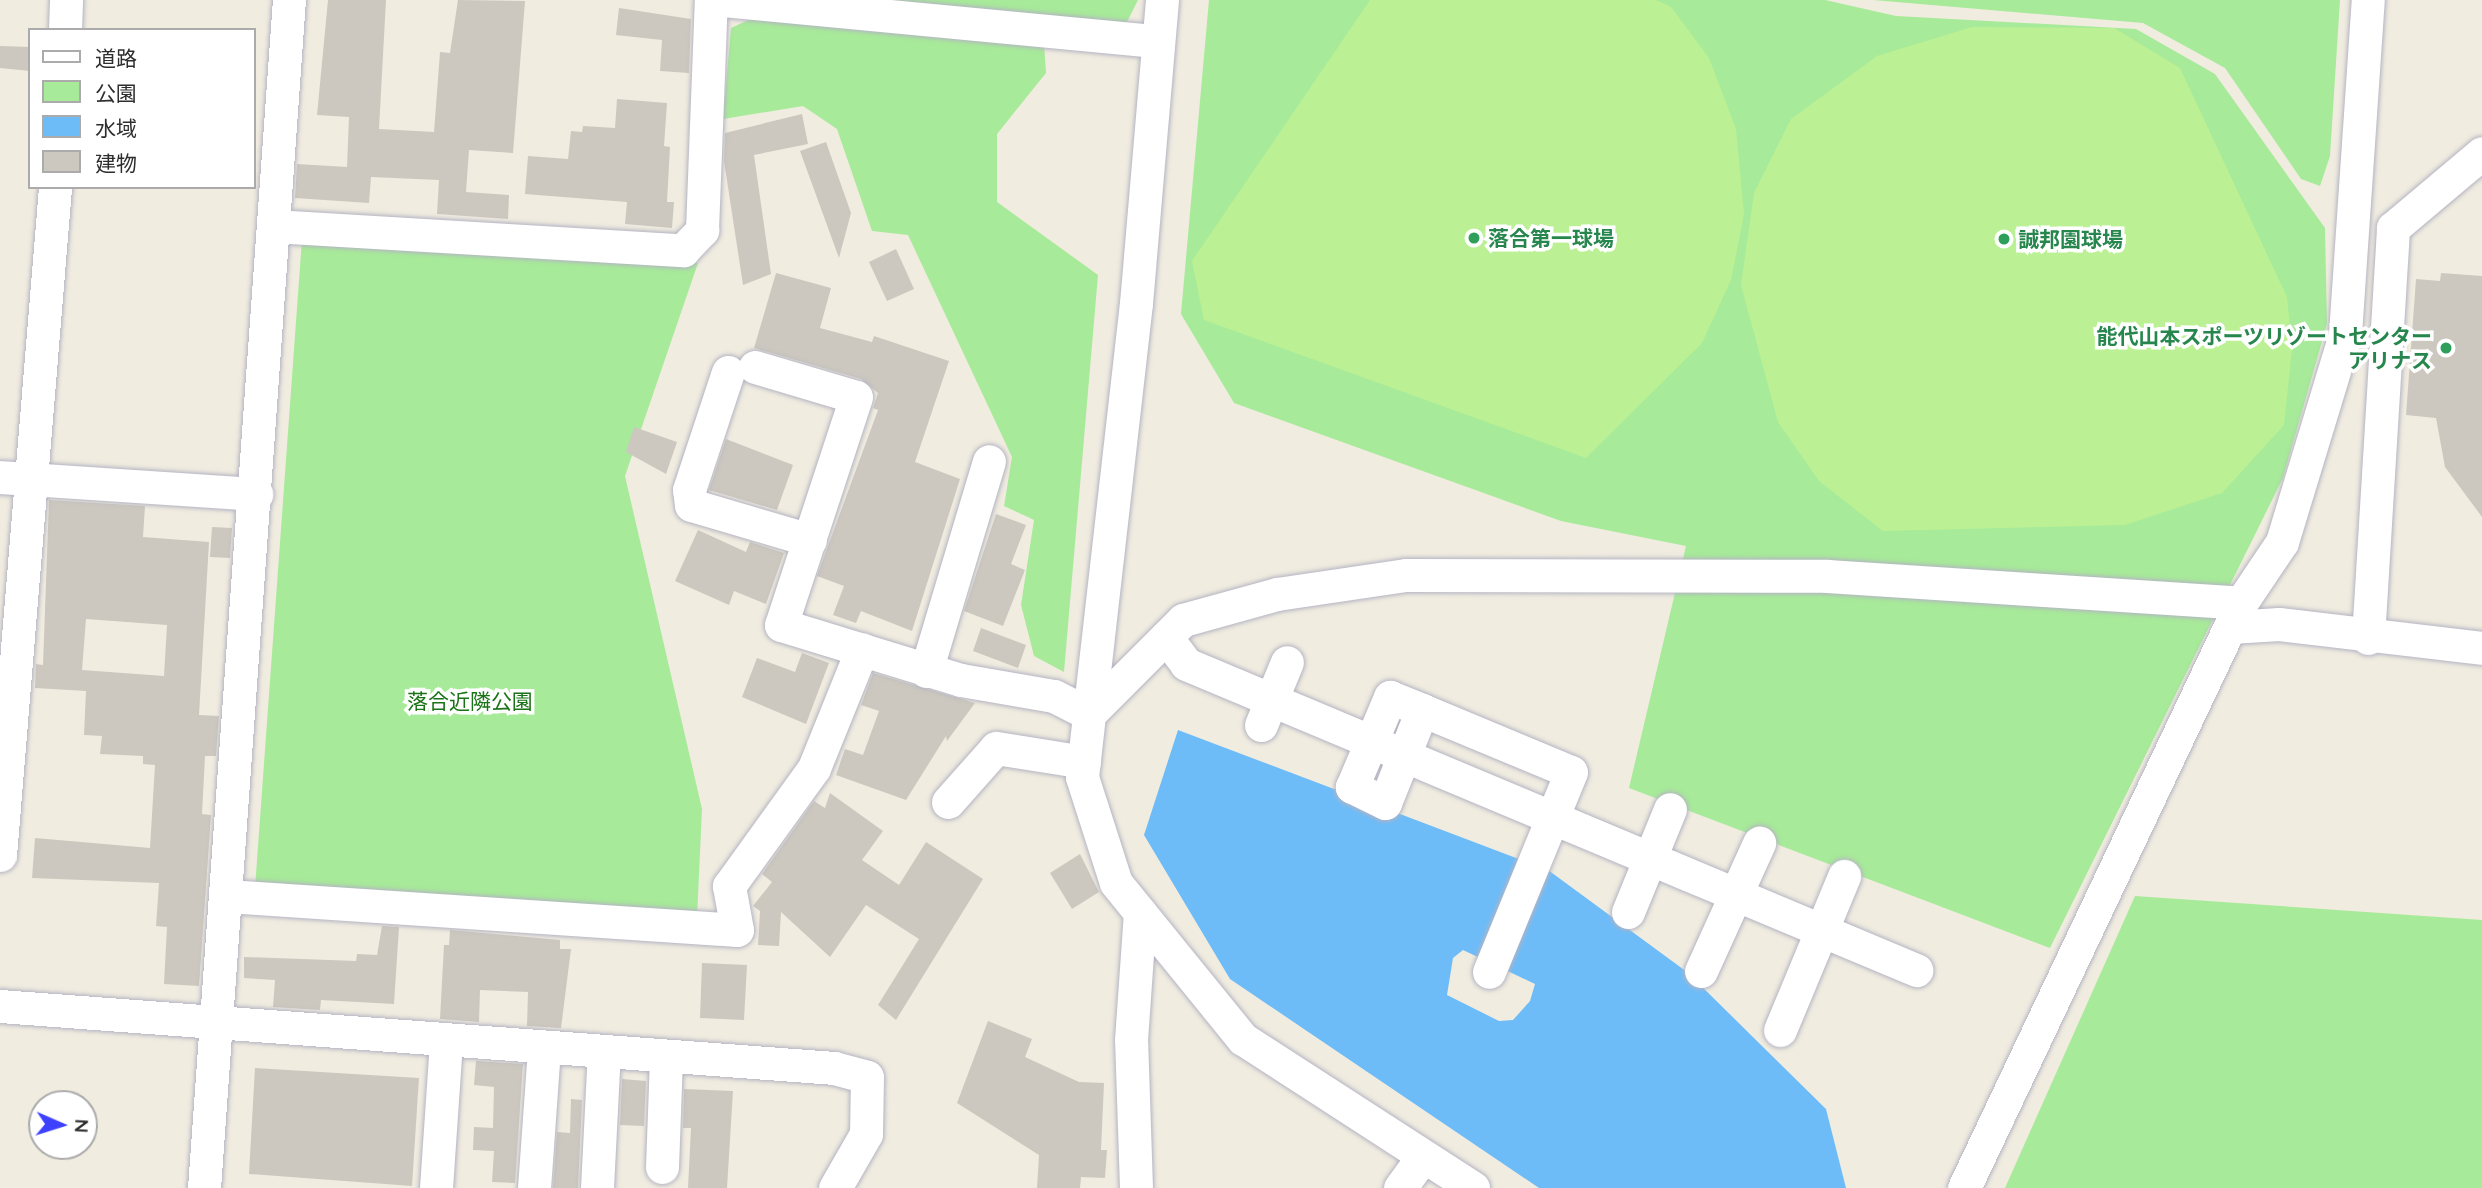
<!DOCTYPE html>
<html>
<head>
<meta charset="utf-8">
<style>
	body { margin:0 }
	#map { position:relative; width:2482px; height:1188px; overflow:hidden; background:#f0ece0; font-family:Quicksand,"Noto Sans JP",sans-serif }
	div>[style] { position:absolute }
	.green>* { inset:0; background:#a7ea99 }
	.pitch>* { inset:0; background:#bbf194 }
	.water>* { inset:0; background:#6dbcf8 }
	.building>* { inset:0; background:#ccc8bf }
	.roads { filter:drop-shadow(0 0 2px #b4b4c2) drop-shadow(0 0 2px #b4b4c2) }
	.minor>* { height:33px; margin:-16.5px; padding:0 16.5px; transform-origin:16.5px; border-radius:16.5px; background:#fff }
	.dots>* { width:19px; height:19px; translate:-50% -50%; box-sizing:border-box; border:4px solid #fff; border-radius:50% }
	span { translate:-50% -50%; white-space:nowrap; text-align:center; line-height:1.15; -webkit-text-stroke:7px #fff; paint-order:stroke }
	.leisure-label { font-size:21px; color:#27864d; font-weight:700 }
	.left { translate:0 -50%; text-align:left }
	.right { translate:-100% -50%; text-align:right }
	.park-label { font-size:21px; color:#1a7316 }
	.legend { position:absolute; left:28px; top:28px; width:228px; height:161px; box-sizing:border-box; background:#fff; border:2px solid #ababab; margin:0; padding:9px 12px; list-style:none; font-size:21px; color:#2e2e2e }
	.legend li { display:flex; align-items:center; gap:14px; height:35px }
	.legend b { width:35px; border:2px solid #ababab }
	.north { position:absolute; left:28px; top:1090px; width:70px; height:70px; box-sizing:border-box; background:#fff; border:2px solid #ababab; border-radius:50%; rotate:93deg; font-size:19px; font-weight:700; line-height:28px; text-align:center; color:#2e2e2e }
	.north::after { content:''; display:block; margin:auto; width:24px; height:32px; background:#3e42ff; clip-path:polygon(50% 0,100% 100%,50% 72%,0 100%) }
</style>
</head>
<body>
<div id="map">
	<div class="green">
		<div style="clip-path:polygon(873px 0,1138px 0,1126px 24px)"></div>
		<div style="clip-path:polygon(1209px 0,1825px 0,1896px 16px,2136px 29px,2215px 74px,2325px 228px,2327px 324px,2283px 478px,2050px 948px,1629px 788px,1686px 546px,1561px 521px,1234px 403px,1181px 314px)"></div>
		<div style="clip-path:polygon(1873px 0,2340px 0,2330px 156px,2320px 186px,2301px 179px,2225px 68px,2143px 23px)"></div>
		<div style="clip-path:polygon(755px 17px,1044px 44px,1046px 73px,997px 134px,997px 202px,1098px 275px,1064px 672px,1034px 656px,1021px 605px,1034px 520px,1004px 506px,1012px 457px,908px 235px,872px 231px,837px 129px,803px 106px,723px 119px,731px 28px)"></div>
		<div style="clip-path:polygon(302px 239px,698px 263px,625px 476px,702px 809px,697px 918px,255px 888px)"></div>
		<div style="clip-path:polygon(2135px 896px,2482px 920px,2482px 1188px,2005px 1188px)"></div>
	</div>
	<div class="pitch">
		<div style="clip-path:polygon(1370px 0,1656px 0,1671px 7px,1709px 58px,1736px 129px,1744px 214px,1731px 280px,1702px 343px,1586px 458px,1204px 320px,1192px 261px)"></div>
		<div style="clip-path:polygon(1972px 27px,2114px 28px,2180px 68px,2287px 297px,2292px 349px,2284px 425px,2222px 493px,2125px 525px,1883px 531px,1819px 481px,1778px 422px,1741px 285px,1754px 193px,1791px 119px,1877px 56px)"></div>
	</div>
	<div class="water">
		<div style="clip-path:polygon(evenodd,1178px 730px,1548px 870px,1687px 972px,1826px 1109px,1846px 1188px,1539px 1188px,1230px 979px,1144px 835px,1178px 730px,1463px 950px,1535px 984px,1530px 1001px,1513px 1020px,1499px 1021px,1447px 995px,1453px 958px,1463px 950px)"></div>
	</div>
	<div class="building">
		<div style="clip-path:polygon(328px 0,386px 0,379px 129px,434px 132px,440px 52px,450px 53px,458px 0,525px 1px,513px 153px,469px 150px,466px 192px,509px 195px,508px 219px,437px 214px,439px 180px,371px 177px,369px 203px,295px 198px,297px 164px,347px 167px,349px 117px,317px 115px)"></div>
		<div style="clip-path:polygon(619px 8px,691px 19px,689px 73px,660px 71px,662px 40px,616px 35px)"></div>
		<div style="clip-path:polygon(0 46px,30px 47px,30px 71px,0 68px)"></div>
		<div style="clip-path:polygon(617px 99px,667px 103px,664px 146px,670px 147px,667px 202px,674px 202px,672px 228px,625px 224px,627px 202px,525px 194px,528px 156px,568px 159px,571px 131px,582px 132px,583px 126px,615px 128px)"></div>
		<div style="clip-path:polygon(802px 114px,808px 144px,754px 155px,771px 274px,743px 285px,724px 161px,725px 133px)"></div>
		<div style="clip-path:polygon(826px 142px,851px 213px,839px 258px,800px 151px)"></div>
		<div style="clip-path:polygon(896px 249px,914px 289px,887px 301px,869px 262px)"></div>
		<div style="clip-path:polygon(776px 273px,831px 288px,820px 328px,872px 342px,874px 336px,949px 361px,915px 462px,960px 479px,912px 631px,861px 611px,856px 623px,833px 615px,844px 586px,817px 576px,878px 410px,873px 408px,878px 393px,861px 379px,754px 348px)"></div>
		<div style="clip-path:polygon(2441px 273px,2482px 276px,2482px 517px,2445px 467px,2436px 418px,2406px 415px,2416px 279px,2440px 281px)"></div>
		<div style="clip-path:polygon(634px 427px,677px 442px,666px 474px,626px 452px)"></div>
		<div style="clip-path:polygon(726px 439px,793px 465px,777px 510px,709px 490px)"></div>
		<div style="clip-path:polygon(evenodd,49px 500px,145px 506px,143px 537px,209px 542px,199px 715px,219px 716px,216px 756px,205px 756px,202px 814px,211px 815px,199px 986px,164px 984px,167px 927px,156px 926px,159px 883px,32px 878px,35px 838px,150px 848px,155px 765px,143px 764px,143px 756px,100px 754px,102px 736px,84px 735px,86px 691px,35px 688px,36px 664px,43px 665px,49px 500px,86px 619px,167px 625px,164px 676px,82px 670px,86px 619px)"></div>
		<div style="clip-path:polygon(996px 514px,1026px 525px,1011px 564px,1025px 570px,1003px 626px,964px 611px)"></div>
		<div style="clip-path:polygon(212px 527px,232px 528px,230px 558px,210px 557px)"></div>
		<div style="clip-path:polygon(698px 530px,746px 552px,750px 542px,784px 553px,766px 604px,734px 591px,729px 605px,675px 581px)"></div>
		<div style="clip-path:polygon(981px 628px,1026px 645px,1018px 668px,973px 651px)"></div>
		<div style="clip-path:polygon(802px 653px,829px 663px,806px 724px,742px 697px,757px 658px,795px 672px)"></div>
		<div style="clip-path:polygon(873px 673px,975px 703px,947px 741px,946px 736px,906px 800px,836px 775px,845px 749px,863px 755px,879px 711px,861px 705px)"></div>
		<div style="clip-path:polygon(830px 793px,883px 831px,862px 860px,899px 885px,926px 842px,983px 879px,896px 1020px,878px 1005px,919px 939px,866px 905px,830px 957px,781px 912px,779px 946px,758px 945px,760px 911px,753px 906px,772px 882px,762px 874px,814px 801px,825px 808px)"></div>
		<div style="clip-path:polygon(1080px 854px,1099px 892px,1072px 909px,1050px 873px)"></div>
		<div style="clip-path:polygon(382px 926px,399px 927px,394px 1004px,321px 1000px,320px 1010px,273px 1007px,275px 980px,244px 978px,244px 957px,356px 961px,357px 954px,377px 955px)"></div>
		<div style="clip-path:polygon(450px 930px,560px 940px,560px 949px,571px 949px,561px 1028px,527px 1026px,528px 992px,480px 990px,479px 1022px,440px 1019px,444px 945px,449px 945px)"></div>
		<div style="clip-path:polygon(702px 963px,747px 965px,744px 1020px,700px 1018px)"></div>
		<div style="clip-path:polygon(988px 1021px,1032px 1039px,1025px 1057px,1079px 1082px,1104px 1083px,1101px 1150px,1107px 1150px,1105px 1178px,1081px 1177px,1080px 1188px,1037px 1188px,1039px 1155px,957px 1103px)"></div>
		<div style="clip-path:polygon(476px 1061px,523px 1064px,515px 1183px,492px 1182px,494px 1151px,473px 1150px,474px 1127px,493px 1128px,494px 1087px,474px 1085px)"></div>
		<div style="clip-path:polygon(255px 1068px,419px 1078px,412px 1186px,249px 1174px)"></div>
		<div style="clip-path:polygon(622px 1079px,646px 1081px,644px 1126px,620px 1125px)"></div>
		<div style="clip-path:polygon(684px 1089px,733px 1091px,727px 1188px,688px 1188px,691px 1128px,683px 1128px)"></div>
		<div style="clip-path:polygon(571px 1099px,582px 1100px,578px 1188px,553px 1188px,557px 1132px,570px 1133px)"></div>
	</div>
	<div class="roads">
		<div class="minor">
			<div style="left:721px;top:0;width:436px;rotate:5.4deg"></div>
			<div style="left:1162px;top:0;width:304px;rotate:94.9deg"></div>
			<div style="left:1136px;top:303px;width:477px;rotate:96.5deg"></div>
			<div style="left:1082px;top:777px;width:111px;rotate:72.2deg"></div>
			<div style="left:1116px;top:883px;width:201px;rotate:50.9deg"></div>
			<div style="left:1243px;top:1039px;width:274px;rotate:32.9deg"></div>
			<div style="left:65px;top:30px;width:30px;rotate:-88deg"></div>
			<div style="left:273px;top:226px;width:411px;rotate:3.4deg"></div>
			<div style="left:683px;top:250px;width:28px;rotate:-46deg"></div>
			<div style="left:702px;top:230px;width:230px;rotate:-87.8deg"></div>
			<div style="left:755px;top:367px;width:105px;rotate:16.5deg"></div>
			<div style="left:856px;top:397px;width:240px;rotate:108.2deg"></div>
			<div style="left:781px;top:625px;width:188px;rotate:17deg"></div>
			<div style="left:961px;top:680px;width:94px;rotate:9.8deg"></div>
			<div style="left:1054px;top:696px;width:39px;rotate:27deg"></div>
			<div style="left:728px;top:372px;width:124px;rotate:108.3deg"></div>
			<div style="left:689px;top:490px;width:15px;rotate:82deg"></div>
			<div style="left:691px;top:505px;width:124px;rotate:16.4deg"></div>
			<div style="left:0;top:477px;width:257px;rotate:3.8deg"></div>
			<div style="left:2230px;top:627px;width:49px;rotate:-3.5deg"></div>
			<div style="left:2279px;top:624px;width:204px;rotate:6.7deg"></div>
			<div style="left:1166px;top:637px;width:34px;rotate:53deg"></div>
			<div style="left:1186px;top:664px;width:792px;rotate:22.74deg"></div>
			<div style="left:2368px;top:638px;width:411px;rotate:-86.5deg"></div>
			<div style="left:2393px;top:228px;width:116px;rotate:-40.1deg"></div>
			<div style="left:926px;top:671px;width:219px;rotate:-73.3deg"></div>
			<div style="left:1422px;top:710px;width:100px;rotate:111.7deg"></div>
			<div style="left:1385px;top:803px;width:37px;rotate:-154deg"></div>
			<div style="left:1352px;top:787px;width:98px;rotate:-67.1deg"></div>
			<div style="left:1390px;top:697px;width:35px;rotate:22deg"></div>
			<div style="left:1422px;top:710px;width:161px;rotate:22.6deg"></div>
			<div style="left:1571px;top:772px;width:216px;rotate:112.3deg"></div>
			<div style="left:1089px;top:714px;width:133px;rotate:-45deg"></div>
			<div style="left:1183px;top:620px;width:98px;rotate:-15.5deg"></div>
			<div style="left:1277px;top:594px;width:130px;rotate:-8.4deg"></div>
			<div style="left:1406px;top:575px;width:421px;rotate:0.1deg"></div>
			<div style="left:1827px;top:576px;width:415px;rotate:3.7deg"></div>
			<div style="left:1261px;top:725px;width:68px;rotate:-67.6deg"></div>
			<div style="left:948px;top:802px;width:72px;rotate:-48.4deg"></div>
			<div style="left:996px;top:748px;width:89px;rotate:9deg"></div>
			<div style="left:0;top:855px;width:670px;rotate:-85.29deg"></div>
			<div style="left:227px;top:896px;width:511px;rotate:3.81deg"></div>
			<div style="left:737px;top:930px;width:45px;rotate:-100.3deg"></div>
			<div style="left:729px;top:886px;width:145px;rotate:-54.2deg"></div>
			<div style="left:814px;top:768px;width:128px;rotate:-68deg"></div>
			<div style="left:1628px;top:912px;width:111px;rotate:-67.8deg"></div>
			<div style="left:1701px;top:971px;width:141px;rotate:-65.6deg"></div>
			<div style="left:0;top:1006px;width:836px;rotate:4.25deg"></div>
			<div style="left:834px;top:1068px;width:34px;rotate:15deg"></div>
			<div style="left:867px;top:1077px;width:57px;rotate:91deg"></div>
			<div style="left:866px;top:1134px;width:62px;rotate:119.9deg"></div>
			<div style="left:1780px;top:1030px;width:167px;rotate:-67.4deg"></div>
			<div style="left:662px;top:1167px;width:111px;rotate:-87.9deg"></div>
			<div style="left:204px;top:1188px;width:1191px;rotate:-85.91deg"></div>
			<div style="left:436px;top:1188px;width:148px;rotate:-86.1deg"></div>
			<div style="left:534px;top:1188px;width:141px;rotate:-85.9deg"></div>
			<div style="left:597px;top:1188px;width:136px;rotate:-87.1deg"></div>
			<div style="left:1136px;top:1188px;width:148px;rotate:-91.9deg"></div>
			<div style="left:1131px;top:1040px;width:128px;rotate:-86deg"></div>
			<div style="left:1400px;top:1188px;width:39px;rotate:-54deg"></div>
			<div style="left:1964px;top:1188px;width:647px;rotate:-64.66deg"></div>
			<div style="left:2241px;top:603px;width:73px;rotate:-56.1deg"></div>
			<div style="left:2282px;top:542px;width:217px;rotate:-73.1deg"></div>
			<div style="left:2345px;top:334px;width:335px;rotate:-86.1deg"></div>
		</div>
	</div>
	<div class="dots">
		<div style="left:1474px;top:238px;background:#2e9e5b"></div>
		<div style="left:2004px;top:239px;background:#2e9e5b"></div>
		<div style="left:2446px;top:348px;background:#2e9e5b"></div>
	</div>
	<div class="leisure-label">
		<span class="left" style="left:1488px;top:238px">落合第一球場</span>
		<span class="left" style="left:2018px;top:239px">誠邦園球場</span>
		<span class="right" style="left:2432px;top:348px">能代山本スポーツリゾートセンター<br>アリナス</span>
	</div>
	<div class="park-label">
		<span style="left:470px;top:701px">落合近隣公園</span>
	</div>
	<ul class="legend">
	<li><b style="height:9px;background:#fff"></b>道路</li>
	<li><b style="height:19px;background:#a7ea99"></b>公園</li>
	<li><b style="height:19px;background:#6dbcf8"></b>水域</li>
	<li><b style="height:19px;background:#ccc8bf"></b>建物</li>
	</ul>
	<div class="north">N</div>
</div>
</body>
</html>
